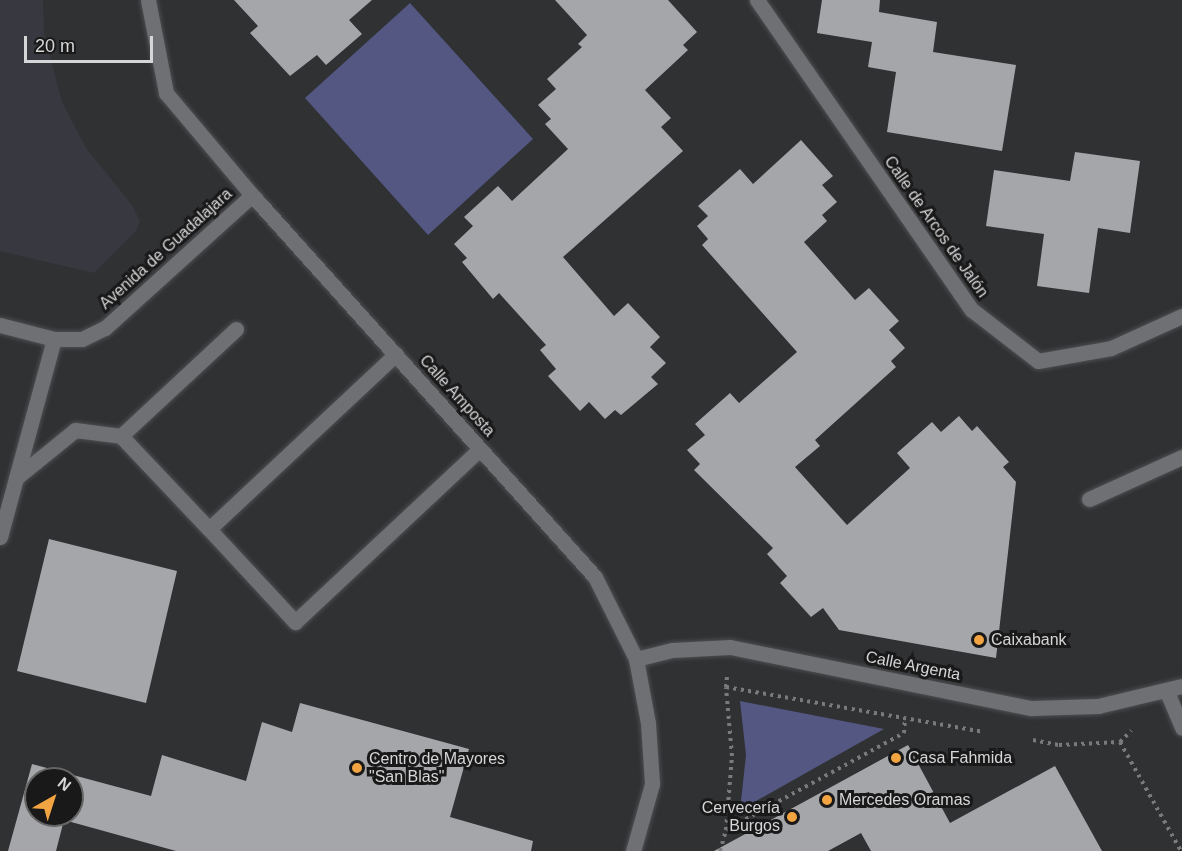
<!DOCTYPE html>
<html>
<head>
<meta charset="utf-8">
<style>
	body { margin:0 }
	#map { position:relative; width:1182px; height:851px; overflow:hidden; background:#303133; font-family:Helvetica,sans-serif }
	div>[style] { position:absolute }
	.built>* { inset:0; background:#373840 }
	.green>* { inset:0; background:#535782 }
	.building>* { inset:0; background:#a5a6a9 }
	.path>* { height:4px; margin-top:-2px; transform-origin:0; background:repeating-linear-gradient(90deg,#7a7a7c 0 3px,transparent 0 7.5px) }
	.roads { filter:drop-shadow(0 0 2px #4d4e50) drop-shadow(0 0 2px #4d4e50) }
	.service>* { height:15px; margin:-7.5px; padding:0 7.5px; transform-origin:7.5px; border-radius:7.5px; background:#6f7073 }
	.pedestrian>* { height:15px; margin:-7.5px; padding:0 7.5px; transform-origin:7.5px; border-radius:7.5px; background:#6f7073 }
	.minor>* { height:15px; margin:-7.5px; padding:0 7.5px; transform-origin:7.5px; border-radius:7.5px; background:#6f7073 }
	.dots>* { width:16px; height:16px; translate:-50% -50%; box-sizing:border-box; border:3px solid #19191a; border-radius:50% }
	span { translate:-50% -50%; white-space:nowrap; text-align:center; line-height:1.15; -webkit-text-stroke:6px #19191a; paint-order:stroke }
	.street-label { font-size:16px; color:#d6d6d8 }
	.poi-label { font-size:16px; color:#d6d6d8 }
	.left { translate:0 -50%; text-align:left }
	.right { translate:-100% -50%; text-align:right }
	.north { position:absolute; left:24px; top:767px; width:60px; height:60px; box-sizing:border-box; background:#19191a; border:2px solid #656566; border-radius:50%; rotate:39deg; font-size:16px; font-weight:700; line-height:24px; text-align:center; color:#d6d6d8 }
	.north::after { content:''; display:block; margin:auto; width:21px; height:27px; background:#f3a442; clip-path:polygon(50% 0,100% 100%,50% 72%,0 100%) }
	.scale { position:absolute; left:24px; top:36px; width:129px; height:27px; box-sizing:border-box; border:3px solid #d6d6d8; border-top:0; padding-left:8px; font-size:18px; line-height:21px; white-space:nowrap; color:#d6d6d8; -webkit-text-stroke:4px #19191a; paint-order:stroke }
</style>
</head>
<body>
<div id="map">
	<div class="built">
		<div style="clip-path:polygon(0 0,43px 0,44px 33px,62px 102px,86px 148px,132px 205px,140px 221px,136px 231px,94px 273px,0 251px)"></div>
	</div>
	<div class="green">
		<div style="clip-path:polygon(410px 3px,533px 139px,428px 235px,305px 98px)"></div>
		<div style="clip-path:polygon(740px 701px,884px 729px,740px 810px,746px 755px)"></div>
	</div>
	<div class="building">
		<div style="clip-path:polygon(234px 0,372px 0,349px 20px,362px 34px,326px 65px,317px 55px,290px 76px,250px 33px,258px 26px)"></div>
		<div style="clip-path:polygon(555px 0,668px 0,697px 32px,683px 45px,688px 50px,645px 90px,671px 118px,661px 127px,683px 151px,563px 257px,614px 316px,628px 303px,660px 337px,650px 347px,666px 363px,651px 377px,658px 384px,621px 415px,615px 410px,605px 419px,589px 402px,580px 411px,548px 376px,556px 369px,540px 350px,546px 345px,499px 293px,493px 299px,462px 262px,467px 258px,454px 244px,473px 226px,464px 217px,498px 186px,512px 201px,568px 149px,545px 124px,551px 119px,538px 105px,556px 89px,547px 79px,582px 47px,578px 44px,587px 35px)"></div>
		<div style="clip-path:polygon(822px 0,880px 0,879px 12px,937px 22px,933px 52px,1016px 65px,1002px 151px,887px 132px,896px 72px,868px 67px,872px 42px,817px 33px)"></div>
		<div style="clip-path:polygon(801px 140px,833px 176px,822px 185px,837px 202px,822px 215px,827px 221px,804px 242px,855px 300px,869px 288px,899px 321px,889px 330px,905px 348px,891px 361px,896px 367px,815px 440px,820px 446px,795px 467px,847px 525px,910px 468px,897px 453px,932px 422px,941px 432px,959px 416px,972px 431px,977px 426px,1009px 462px,1003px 467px,1016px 482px,996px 658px,839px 630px,823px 608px,811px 617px,780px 583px,787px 576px,767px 554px,773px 548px,694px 470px,700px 464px,687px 450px,705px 435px,695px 424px,730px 393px,739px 403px,797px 352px,702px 245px,708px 239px,697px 226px,708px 216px,698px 206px,740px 169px,753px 184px)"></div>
		<div style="clip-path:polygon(1075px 152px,1140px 161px,1130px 233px,1098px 228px,1089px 293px,1037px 286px,1044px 234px,986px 226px,994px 170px,1070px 181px)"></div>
		<div style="clip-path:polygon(49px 539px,177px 571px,146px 703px,17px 671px)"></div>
		<div style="clip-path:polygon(evenodd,300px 703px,469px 749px,450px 817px,533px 841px,531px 851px,176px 851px,64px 820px,56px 851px,8px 851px,32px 764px,151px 796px,162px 755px,246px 781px,262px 722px,292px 732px,300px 703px,36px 779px,72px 779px,72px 815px,36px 815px,36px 779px)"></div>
		<div style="clip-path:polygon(908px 745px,950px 823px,1055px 766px,1102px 851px,871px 851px,861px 833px,828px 851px,714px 851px)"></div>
	</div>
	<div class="path">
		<div style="left:727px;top:677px;width:10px;rotate:96deg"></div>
		<div style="left:726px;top:687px;width:262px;rotate:9.9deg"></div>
		<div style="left:1033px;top:740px;width:26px;rotate:11deg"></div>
		<div style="left:1059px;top:745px;width:61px;rotate:-2.8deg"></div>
		<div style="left:1120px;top:742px;width:16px;rotate:-45deg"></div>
		<div style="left:1120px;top:742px;width:125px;rotate:60.8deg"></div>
		<div style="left:726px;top:830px;width:203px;rotate:-28.6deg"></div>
		<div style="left:904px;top:733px;width:14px;rotate:-86deg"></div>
		<div style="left:720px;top:851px;width:22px;rotate:-74deg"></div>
		<div style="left:726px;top:830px;width:74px;rotate:-85.4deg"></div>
		<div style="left:732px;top:756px;width:69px;rotate:-95deg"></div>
	</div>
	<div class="roads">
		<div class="service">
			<div style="left:236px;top:329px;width:157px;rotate:137.1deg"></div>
			<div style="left:121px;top:436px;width:128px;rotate:46.6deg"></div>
			<div style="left:209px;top:529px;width:256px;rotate:-43.1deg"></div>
			<div style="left:1089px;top:499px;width:102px;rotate:-24.3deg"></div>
			<div style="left:209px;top:529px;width:127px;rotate:47.2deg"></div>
			<div style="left:295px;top:622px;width:253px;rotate:-43.1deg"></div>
			<div style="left:1167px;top:692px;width:39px;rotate:67deg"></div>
		</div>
		<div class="pedestrian">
			<div style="left:16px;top:478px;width:144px;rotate:-74.7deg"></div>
			<div style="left:0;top:537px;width:61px;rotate:-74.8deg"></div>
			<div style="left:16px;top:478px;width:76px;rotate:-39.1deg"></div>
			<div style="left:75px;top:430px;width:46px;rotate:7.4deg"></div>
		</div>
		<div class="minor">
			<div style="left:148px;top:0;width:95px;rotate:79deg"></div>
			<div style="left:166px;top:93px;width:133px;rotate:49.9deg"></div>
			<div style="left:252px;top:195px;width:513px;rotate:48.08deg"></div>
			<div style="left:595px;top:577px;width:92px;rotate:63.4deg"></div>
			<div style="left:636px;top:659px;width:65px;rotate:79.4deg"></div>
			<div style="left:648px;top:723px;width:61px;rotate:86.2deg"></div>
			<div style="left:652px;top:784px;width:70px;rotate:105.8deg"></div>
			<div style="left:757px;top:0;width:377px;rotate:55.3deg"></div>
			<div style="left:972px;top:310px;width:83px;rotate:37.7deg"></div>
			<div style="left:1038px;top:361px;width:74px;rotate:-10.1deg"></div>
			<div style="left:1111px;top:348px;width:78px;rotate:-24.3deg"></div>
			<div style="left:0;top:325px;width:56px;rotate:14.5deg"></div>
			<div style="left:54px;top:339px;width:28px"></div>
			<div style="left:82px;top:339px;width:25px;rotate:-26deg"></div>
			<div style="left:105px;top:328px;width:198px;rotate:-42.1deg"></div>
			<div style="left:636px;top:659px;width:37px;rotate:-14deg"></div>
			<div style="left:672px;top:650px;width:58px;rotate:-3deg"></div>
			<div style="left:730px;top:647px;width:307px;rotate:11.5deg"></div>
			<div style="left:1031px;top:708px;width:67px;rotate:-1.7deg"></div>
			<div style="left:1098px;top:706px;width:86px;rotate:-13.4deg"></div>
		</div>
	</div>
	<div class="dots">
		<div style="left:979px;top:640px;background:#f3a442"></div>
		<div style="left:896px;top:758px;background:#f3a442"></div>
		<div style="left:357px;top:768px;background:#f3a442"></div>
		<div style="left:827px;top:800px;background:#f3a442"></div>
		<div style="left:792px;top:817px;background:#f3a442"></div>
	</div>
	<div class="street-label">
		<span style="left:936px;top:227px;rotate:55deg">Calle de Arcos de Jalón</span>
		<span style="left:166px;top:249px;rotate:-42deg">Avenida de Guadalajara</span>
		<span style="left:457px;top:396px;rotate:48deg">Calle Amposta</span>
		<span style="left:913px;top:666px;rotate:11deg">Calle Argenta</span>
	</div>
	<div class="poi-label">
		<span class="left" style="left:991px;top:640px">Caixabank</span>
		<span class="left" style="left:908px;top:758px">Casa Fahmida</span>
		<span class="left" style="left:369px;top:768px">Centro de Mayores<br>"San Blas"</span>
		<span class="left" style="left:839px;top:800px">Mercedes Oramas</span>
		<span class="right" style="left:780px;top:817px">Cervecería<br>Burgos</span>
	</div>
	<div class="north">N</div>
	<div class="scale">20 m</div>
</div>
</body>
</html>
